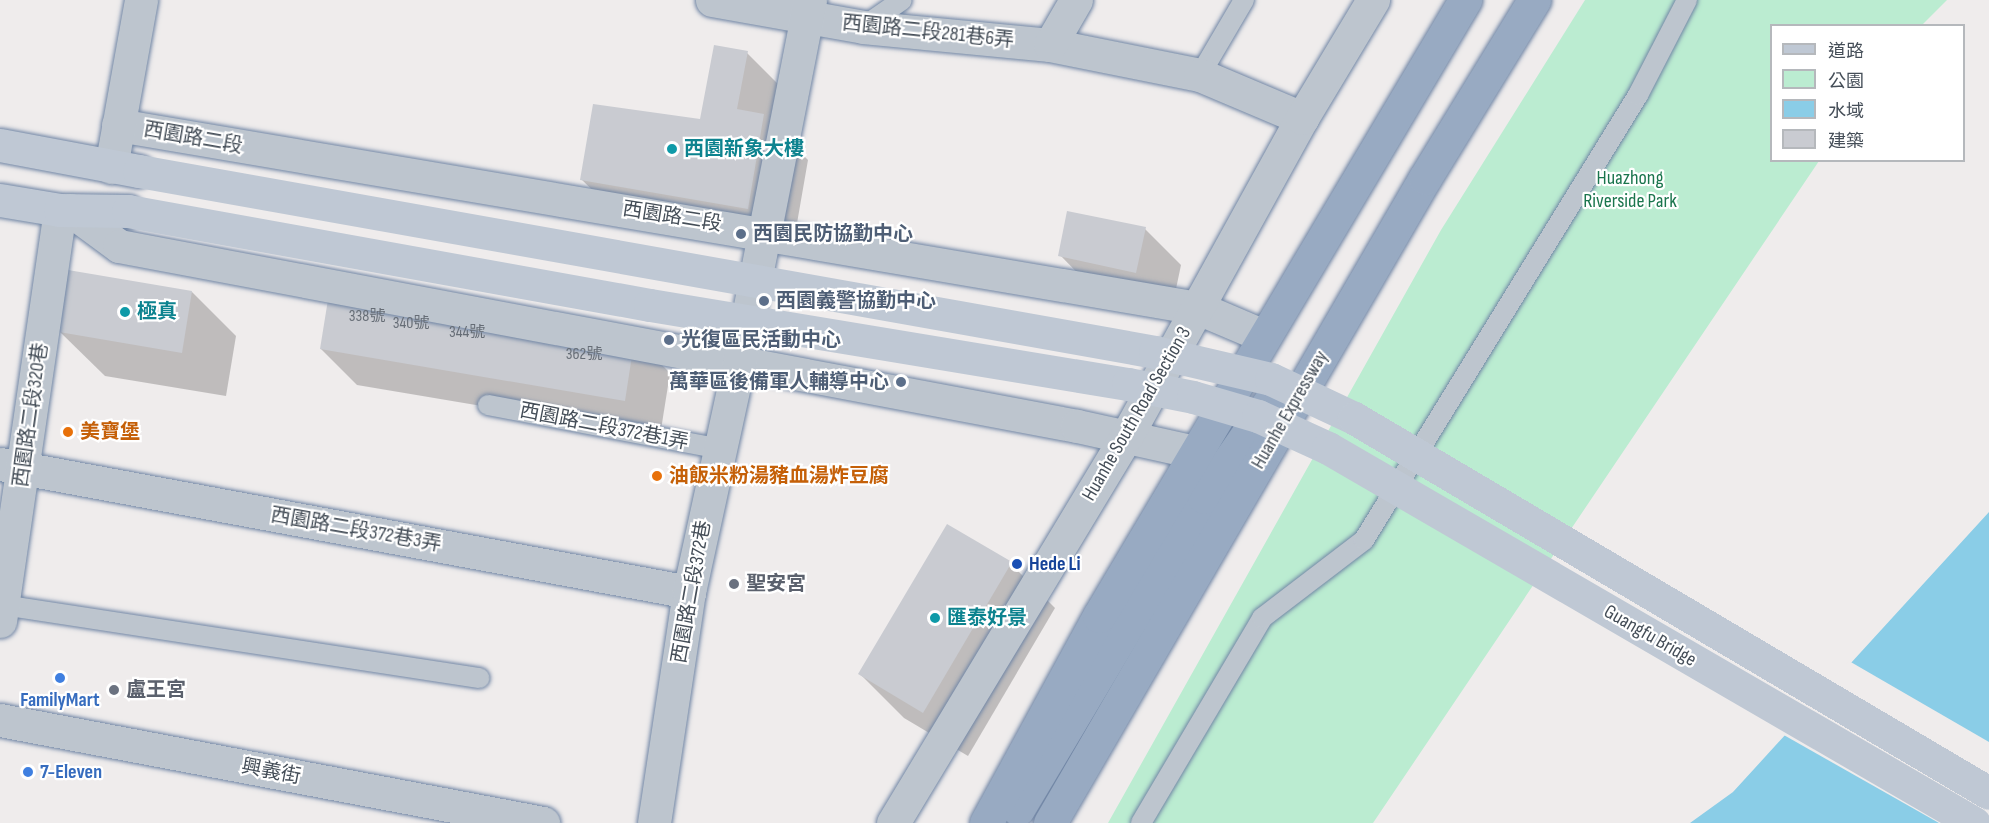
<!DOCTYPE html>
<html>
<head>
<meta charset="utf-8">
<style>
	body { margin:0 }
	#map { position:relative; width:1989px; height:823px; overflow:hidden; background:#efecec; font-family:"Sofia Sans Condensed","Noto Sans TC",sans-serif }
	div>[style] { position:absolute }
	.green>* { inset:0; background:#bbecd1 }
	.water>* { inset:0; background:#8acde7 }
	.pier>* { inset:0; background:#efecec }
	.shadow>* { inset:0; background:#0003 }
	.building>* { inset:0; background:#c9cbd1 }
	.roads { filter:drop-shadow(0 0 2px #7186a5) drop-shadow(0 0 2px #7186a5) }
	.service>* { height:20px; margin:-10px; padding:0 10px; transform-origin:10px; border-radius:10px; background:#bdc5ce }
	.minor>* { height:33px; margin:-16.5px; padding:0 16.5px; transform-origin:16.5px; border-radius:16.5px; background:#bdc5ce }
	.tertiary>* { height:33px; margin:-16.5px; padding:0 16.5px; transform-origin:16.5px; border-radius:16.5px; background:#bdc5ce }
	.secondary>* { height:33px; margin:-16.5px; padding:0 16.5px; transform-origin:16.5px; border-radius:16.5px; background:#bfc8d4 }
	.trunk>* { height:33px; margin:-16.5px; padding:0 16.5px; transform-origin:16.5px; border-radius:16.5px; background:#98aac2 }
	.secondary-bridge>* { height:33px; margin:-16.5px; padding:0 16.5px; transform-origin:16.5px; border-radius:16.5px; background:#bfc8d4 }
	.dots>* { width:16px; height:16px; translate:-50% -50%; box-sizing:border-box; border:3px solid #fff; border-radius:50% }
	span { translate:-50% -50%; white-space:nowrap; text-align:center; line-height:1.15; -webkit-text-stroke:4.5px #fff; paint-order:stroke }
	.number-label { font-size:16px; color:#666d76 }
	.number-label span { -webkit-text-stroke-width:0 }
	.street-label { font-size:20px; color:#454e58 }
	.culture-label { font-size:20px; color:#0d838f; font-weight:700 }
	.left { translate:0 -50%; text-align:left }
	.park-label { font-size:20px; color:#1a754d }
	.service-label { font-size:20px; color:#4e5e75; font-weight:700 }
	.right { translate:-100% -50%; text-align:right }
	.food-label { font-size:20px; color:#c56008; font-weight:700 }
	.transit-label { font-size:20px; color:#164399; font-weight:700 }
	.worship-label { font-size:20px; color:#5b616d; font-weight:700 }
	.shop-label { font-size:20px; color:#366cbe; font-weight:700 }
	.legend { position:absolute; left:1770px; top:24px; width:195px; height:138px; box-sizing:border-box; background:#fff; border:2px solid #b5b8bc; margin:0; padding:8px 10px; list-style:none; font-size:18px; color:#454e58 }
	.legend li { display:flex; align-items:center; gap:12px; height:30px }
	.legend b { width:30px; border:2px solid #b5b8bc }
</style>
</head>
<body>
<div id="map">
	<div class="green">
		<div style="clip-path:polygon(1585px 0,1947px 0,1922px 25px,1772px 26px,1772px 160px,1819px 161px,1373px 823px,1108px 823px,1441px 230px)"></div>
	</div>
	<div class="water">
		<div style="clip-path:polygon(1989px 512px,1989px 823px,1690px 823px,1733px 792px)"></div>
	</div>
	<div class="pier">
		<div style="clip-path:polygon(1849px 661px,1989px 742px,1989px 823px,1939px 823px,1782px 734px)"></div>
	</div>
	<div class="shadow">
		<div style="clip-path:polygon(747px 53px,791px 97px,784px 136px,808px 160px,792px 252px,626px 223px,581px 179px,702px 121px)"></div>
		<div style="clip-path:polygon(1145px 229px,1181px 265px,1172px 308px,1095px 291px,1060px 255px)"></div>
		<div style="clip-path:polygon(192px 292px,236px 336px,226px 396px,105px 376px,60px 332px)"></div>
		<div style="clip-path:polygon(634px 337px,670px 373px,660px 436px,357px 385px,321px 349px)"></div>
		<div style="clip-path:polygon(1011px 564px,1055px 608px,968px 756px,904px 718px,860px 674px)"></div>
	</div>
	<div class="building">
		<div style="clip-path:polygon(714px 45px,748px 51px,737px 109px,764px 114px,748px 209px,580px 180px,593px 104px,700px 119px)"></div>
		<div style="clip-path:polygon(1067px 211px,1146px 227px,1136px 273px,1058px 256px)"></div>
		<div style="clip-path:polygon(68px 270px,192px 291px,182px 353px,59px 332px)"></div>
		<div style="clip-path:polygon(331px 281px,635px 336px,625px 401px,320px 349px)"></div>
		<div style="clip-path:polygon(947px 524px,1012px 562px,923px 713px,858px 674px)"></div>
	</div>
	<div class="roads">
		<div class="service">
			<div style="left:863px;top:27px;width:47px;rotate:-34.7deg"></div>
			<div style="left:1200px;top:75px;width:87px;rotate:-59.6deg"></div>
			<div style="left:488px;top:405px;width:236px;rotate:10.7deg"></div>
			<div style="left:2px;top:605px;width:483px;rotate:8.7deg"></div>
			<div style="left:1141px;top:823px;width:238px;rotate:-59.4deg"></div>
			<div style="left:1262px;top:618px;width:128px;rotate:-37.4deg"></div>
			<div style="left:1364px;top:540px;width:523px;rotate:-58.38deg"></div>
			<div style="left:1638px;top:95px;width:107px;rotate:-62.7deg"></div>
		</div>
		<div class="minor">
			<div style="left:712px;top:0;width:153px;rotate:10.1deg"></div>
			<div style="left:863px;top:27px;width:188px;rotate:5.5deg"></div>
			<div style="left:1050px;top:45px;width:153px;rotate:11.3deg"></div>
			<div style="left:1200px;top:75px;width:111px;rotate:22.9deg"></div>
			<div style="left:1050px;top:45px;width:52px;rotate:-60deg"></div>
			<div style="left:118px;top:125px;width:1095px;rotate:9.62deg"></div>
			<div style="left:1198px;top:308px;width:72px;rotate:23deg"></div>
			<div style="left:111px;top:167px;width:170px;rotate:-79.8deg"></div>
			<div style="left:70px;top:210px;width:61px;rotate:36.3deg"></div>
			<div style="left:119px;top:246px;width:975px;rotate:10.64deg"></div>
			<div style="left:1077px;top:426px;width:121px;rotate:12.4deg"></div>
			<div style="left:0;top:464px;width:701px;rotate:10.52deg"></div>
			<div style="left:0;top:621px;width:415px;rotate:-81.7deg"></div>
			<div style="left:0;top:720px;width:553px;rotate:10.74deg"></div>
			<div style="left:654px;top:823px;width:234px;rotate:-81.4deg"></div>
			<div style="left:689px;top:592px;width:235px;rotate:-77.7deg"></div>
			<div style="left:739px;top:362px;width:369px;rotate:-78.9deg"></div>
		</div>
		<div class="tertiary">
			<div style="left:893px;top:823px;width:453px;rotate:-58.9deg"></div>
			<div style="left:1127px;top:435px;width:362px;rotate:-61.1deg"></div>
			<div style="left:1302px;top:118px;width:138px;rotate:-59deg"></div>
		</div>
		<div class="secondary">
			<div style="left:0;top:145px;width:141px;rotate:10.6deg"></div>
			<div style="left:0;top:200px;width:61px;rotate:9.5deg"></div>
			<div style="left:60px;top:210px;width:68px;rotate:0.8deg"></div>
		</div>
		<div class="trunk">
			<div style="left:1018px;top:809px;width:363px;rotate:-59.2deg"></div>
			<div style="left:1204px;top:497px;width:125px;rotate:-55.4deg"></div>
			<div style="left:986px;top:823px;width:236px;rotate:-61.4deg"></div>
			<div style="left:1099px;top:616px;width:717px;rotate:-59.28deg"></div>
			<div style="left:1050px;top:823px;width:746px;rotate:-59.83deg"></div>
			<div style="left:1425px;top:178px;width:209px;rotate:-58.5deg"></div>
		</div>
	</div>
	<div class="secondary-bridge">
		<div style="left:139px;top:171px;width:1032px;rotate:10.1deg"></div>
		<div style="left:1155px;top:352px;width:119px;rotate:13.1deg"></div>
		<div style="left:1271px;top:379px;width:92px;rotate:25.2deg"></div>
		<div style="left:1354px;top:418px;width:737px;rotate:30.56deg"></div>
		<div style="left:128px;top:211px;width:530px;rotate:10.21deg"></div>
		<div style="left:650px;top:305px;width:484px;rotate:9.4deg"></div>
		<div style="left:1128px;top:384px;width:66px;rotate:11.3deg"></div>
		<div style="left:1193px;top:397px;width:68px;rotate:16.3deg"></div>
		<div style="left:1258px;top:416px;width:77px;rotate:24.6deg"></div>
		<div style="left:1328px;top:448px;width:747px;rotate:30.13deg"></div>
	</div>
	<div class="dots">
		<div style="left:672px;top:149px;background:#0f9aa8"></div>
		<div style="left:741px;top:234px;background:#5c6f8a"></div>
		<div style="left:764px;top:301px;background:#5c6f8a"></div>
		<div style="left:125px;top:312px;background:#0f9aa8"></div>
		<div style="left:669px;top:340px;background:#5c6f8a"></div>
		<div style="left:901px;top:382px;background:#5c6f8a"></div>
		<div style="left:68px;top:432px;background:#e8710a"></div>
		<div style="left:657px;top:476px;background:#e8710a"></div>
		<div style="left:1017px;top:564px;background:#1a4fb4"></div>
		<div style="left:734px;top:584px;background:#6b7280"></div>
		<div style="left:935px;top:618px;background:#0f9aa8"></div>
		<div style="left:60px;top:678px;background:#3f7fe0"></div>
		<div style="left:114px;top:690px;background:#6b7280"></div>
		<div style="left:28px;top:772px;background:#3f7fe0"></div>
	</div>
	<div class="number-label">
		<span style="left:367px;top:317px">338號</span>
		<span style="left:411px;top:324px">340號</span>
		<span style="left:467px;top:333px">344號</span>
		<span style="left:584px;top:355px">362號</span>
	</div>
	<div class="street-label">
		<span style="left:928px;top:32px;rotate:6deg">西園路二段281巷6弄</span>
		<span style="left:193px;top:138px;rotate:10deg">西園路二段</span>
		<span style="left:672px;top:217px;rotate:9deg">西園路二段</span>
		<span style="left:1290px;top:410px;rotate:-60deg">Huanhe Expressway</span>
		<span style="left:1137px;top:414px;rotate:-60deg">Huanhe South Road Section 3</span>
		<span style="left:31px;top:415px;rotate:-82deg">西園路二段320巷</span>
		<span style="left:604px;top:427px;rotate:11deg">西園路二段372巷1弄</span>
		<span style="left:356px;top:530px;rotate:10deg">西園路二段372巷3弄</span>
		<span style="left:692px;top:592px;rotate:-80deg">西園路二段372巷</span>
		<span style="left:1650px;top:636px;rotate:30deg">Guangfu Bridge</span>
		<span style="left:271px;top:772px;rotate:11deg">興義街</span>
	</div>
	<div class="culture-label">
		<span class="left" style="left:684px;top:149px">西園新象大樓</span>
		<span class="left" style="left:137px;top:312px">極真</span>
		<span class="left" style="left:947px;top:618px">匯泰好景</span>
	</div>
	<div class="park-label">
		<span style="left:1630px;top:190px">Huazhong<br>Riverside Park</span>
	</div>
	<div class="service-label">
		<span class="left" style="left:753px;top:234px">西園民防協勤中心</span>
		<span class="left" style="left:776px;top:301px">西園義警協勤中心</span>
		<span class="left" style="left:681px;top:340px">光復區民活動中心</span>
		<span class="right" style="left:889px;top:382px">萬華區後備軍人輔導中心</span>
	</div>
	<div class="food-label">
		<span class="left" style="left:80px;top:432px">美寶堡</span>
		<span class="left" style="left:669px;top:476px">油飯米粉湯豬血湯炸豆腐</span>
	</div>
	<div class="transit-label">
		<span class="left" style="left:1029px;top:564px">Hede Li</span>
	</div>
	<div class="worship-label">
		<span class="left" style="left:746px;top:584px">聖安宮</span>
		<span class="left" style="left:126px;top:690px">盧王宮</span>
	</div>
	<div class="shop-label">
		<span style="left:60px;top:700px">FamilyMart</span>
		<span class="left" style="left:40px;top:772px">7-Eleven</span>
	</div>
	<ul class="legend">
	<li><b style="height:8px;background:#bfc8d4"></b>道路</li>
	<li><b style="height:16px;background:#bbecd1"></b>公園</li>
	<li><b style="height:16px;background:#8acde7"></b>水域</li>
	<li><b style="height:16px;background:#c9cbd1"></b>建築</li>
	</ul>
</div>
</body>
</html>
